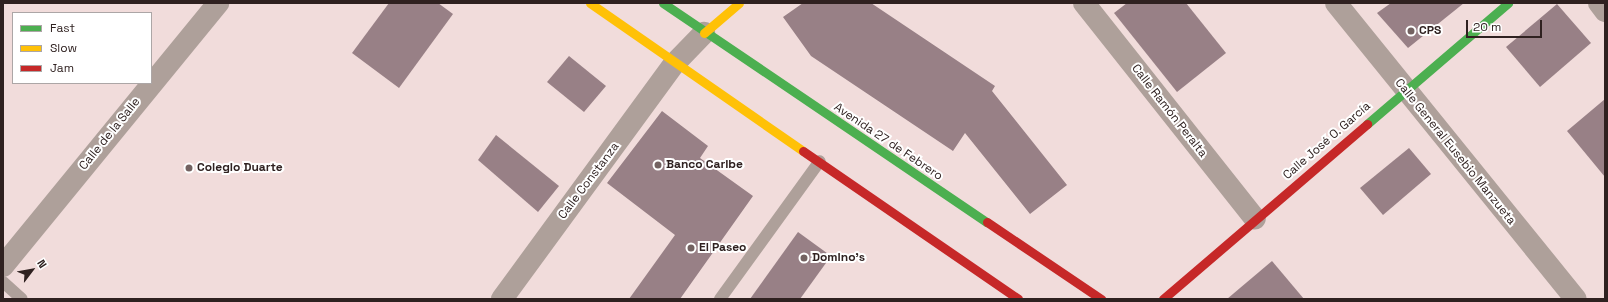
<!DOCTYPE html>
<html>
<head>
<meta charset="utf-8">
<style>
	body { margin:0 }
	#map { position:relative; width:1608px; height:302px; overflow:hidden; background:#f1dcdb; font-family:"Space Grotesk",sans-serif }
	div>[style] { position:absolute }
	.building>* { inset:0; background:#988086 }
	.lane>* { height:12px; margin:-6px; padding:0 6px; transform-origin:6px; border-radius:6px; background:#aea09a }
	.street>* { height:22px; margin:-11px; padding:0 11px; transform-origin:11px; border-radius:11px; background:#aea09a }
	.fast>* { height:9px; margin:-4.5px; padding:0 4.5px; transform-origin:4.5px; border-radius:4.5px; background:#4caf50 }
	.slow>* { height:9px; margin:-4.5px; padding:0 4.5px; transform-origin:4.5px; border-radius:4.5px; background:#ffc107 }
	.jam>* { height:9px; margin:-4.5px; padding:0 4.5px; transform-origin:4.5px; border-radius:4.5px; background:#c62828 }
	.dots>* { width:11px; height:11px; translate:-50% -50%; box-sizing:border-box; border:2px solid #fff; border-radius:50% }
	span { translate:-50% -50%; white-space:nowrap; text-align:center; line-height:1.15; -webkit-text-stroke:4px #fff; paint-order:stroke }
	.poi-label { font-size:12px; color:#2f2120; font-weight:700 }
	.left { translate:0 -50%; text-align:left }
	.street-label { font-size:12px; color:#2f2120 }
	.frame { position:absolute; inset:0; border:4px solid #2f2120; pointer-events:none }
	.legend { position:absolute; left:12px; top:12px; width:140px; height:72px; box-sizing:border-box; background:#fff; border:1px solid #aca6a6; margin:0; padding:5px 7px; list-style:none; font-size:12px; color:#2f2120 }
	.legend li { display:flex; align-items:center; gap:8px; height:20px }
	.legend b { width:20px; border:1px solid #aca6a6 }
	.north { position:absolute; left:12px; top:250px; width:40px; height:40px; -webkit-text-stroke:3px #fff; paint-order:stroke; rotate:58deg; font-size:11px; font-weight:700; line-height:16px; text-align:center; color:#2f2120 }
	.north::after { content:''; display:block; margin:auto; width:14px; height:18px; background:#2f2120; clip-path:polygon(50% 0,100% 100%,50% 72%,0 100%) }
	.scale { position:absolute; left:1466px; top:20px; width:76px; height:18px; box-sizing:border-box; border:2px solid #2f2120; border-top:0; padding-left:5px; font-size:12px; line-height:14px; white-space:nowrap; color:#2f2120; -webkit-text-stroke:3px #fff; paint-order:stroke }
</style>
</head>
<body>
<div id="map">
	<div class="building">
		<div style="clip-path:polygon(389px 3px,438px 3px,453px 14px,399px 88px,352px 53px)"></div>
		<div style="clip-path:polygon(803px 3px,871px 3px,995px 86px,992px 91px,1067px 185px,1030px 214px,965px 133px,953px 151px,811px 56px,783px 17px)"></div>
		<div style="clip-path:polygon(1127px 3px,1186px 3px,1226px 53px,1177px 92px,1114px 13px)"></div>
		<div style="clip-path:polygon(1391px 3px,1464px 3px,1408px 48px,1377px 13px)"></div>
		<div style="clip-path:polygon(1557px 4px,1591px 43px,1540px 87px,1506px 47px)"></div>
		<div style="clip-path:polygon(569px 56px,606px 86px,584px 112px,547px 82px)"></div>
		<div style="clip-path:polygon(1605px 99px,1605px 177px,1567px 131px)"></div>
		<div style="clip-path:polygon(662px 111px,708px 146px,700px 158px,753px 196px,680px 299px,629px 299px,675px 235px,607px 183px)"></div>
		<div style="clip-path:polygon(496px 135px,559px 186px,538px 212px,478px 160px)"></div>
		<div style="clip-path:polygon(1409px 148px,1431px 174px,1383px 215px,1360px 188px)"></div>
		<div style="clip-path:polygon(798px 232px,831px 256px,800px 299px,750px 299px)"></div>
		<div style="clip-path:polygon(1272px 261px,1304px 299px,1227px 299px)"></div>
	</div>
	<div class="lane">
		<div style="left:3px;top:282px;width:25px;rotate:42deg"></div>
		<div style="left:720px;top:299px;width:170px;rotate:-54.1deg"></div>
	</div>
	<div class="street">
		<div style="left:1084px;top:3px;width:275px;rotate:51.6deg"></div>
		<div style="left:1336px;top:3px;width:381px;rotate:51deg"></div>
		<div style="left:1599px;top:3px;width:10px;rotate:53deg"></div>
		<div style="left:3px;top:266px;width:340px;rotate:-50.7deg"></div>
		<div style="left:502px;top:299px;width:293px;rotate:-53.8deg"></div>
		<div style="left:675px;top:63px;width:42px;rotate:-46deg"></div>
	</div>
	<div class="fast">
		<div style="left:663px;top:3px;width:391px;rotate:34.1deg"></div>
		<div style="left:1367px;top:124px;width:186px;rotate:-40.6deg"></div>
	</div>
	<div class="slow">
		<div style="left:590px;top:3px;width:259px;rotate:34.8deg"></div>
		<div style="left:704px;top:33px;width:46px;rotate:-40.6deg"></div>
	</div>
	<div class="jam">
		<div style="left:803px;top:151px;width:261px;rotate:34.5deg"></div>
		<div style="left:987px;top:222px;width:138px;rotate:34deg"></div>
		<div style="left:1163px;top:299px;width:269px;rotate:-40.6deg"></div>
	</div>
	<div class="dots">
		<div style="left:1411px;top:31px;background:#736261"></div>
		<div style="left:658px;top:165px;background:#736261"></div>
		<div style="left:189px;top:168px;background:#736261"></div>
		<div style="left:691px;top:248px;background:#736261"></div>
		<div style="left:804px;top:258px;background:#736261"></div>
	</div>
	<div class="poi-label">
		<span class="left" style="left:1419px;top:31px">CPS</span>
		<span class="left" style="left:666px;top:165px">Banco Caribe</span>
		<span class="left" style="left:197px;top:168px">Colegio Duarte</span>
		<span class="left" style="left:699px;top:248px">El Paseo</span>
		<span class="left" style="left:812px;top:258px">Domino's</span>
	</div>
	<div class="street-label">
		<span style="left:1169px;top:111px;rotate:52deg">Calle Ramón Peralta</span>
		<span style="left:110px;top:134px;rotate:-51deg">Calle de la Salle</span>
		<span style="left:1327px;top:141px;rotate:-41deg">Calle José O. García</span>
		<span style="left:888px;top:142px;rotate:34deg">Avenida 27 de Febrero</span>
		<span style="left:1455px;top:152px;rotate:51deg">Calle General Eusebio Manzueta</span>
		<span style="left:589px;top:181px;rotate:-53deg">Calle Constanza</span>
	</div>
	<div class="frame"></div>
	<ul class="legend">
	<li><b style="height:5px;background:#4caf50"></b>Fast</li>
	<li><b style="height:5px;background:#ffc107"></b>Slow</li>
	<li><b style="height:5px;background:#c62828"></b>Jam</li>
	</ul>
	<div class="north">N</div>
	<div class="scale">20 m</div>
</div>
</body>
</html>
